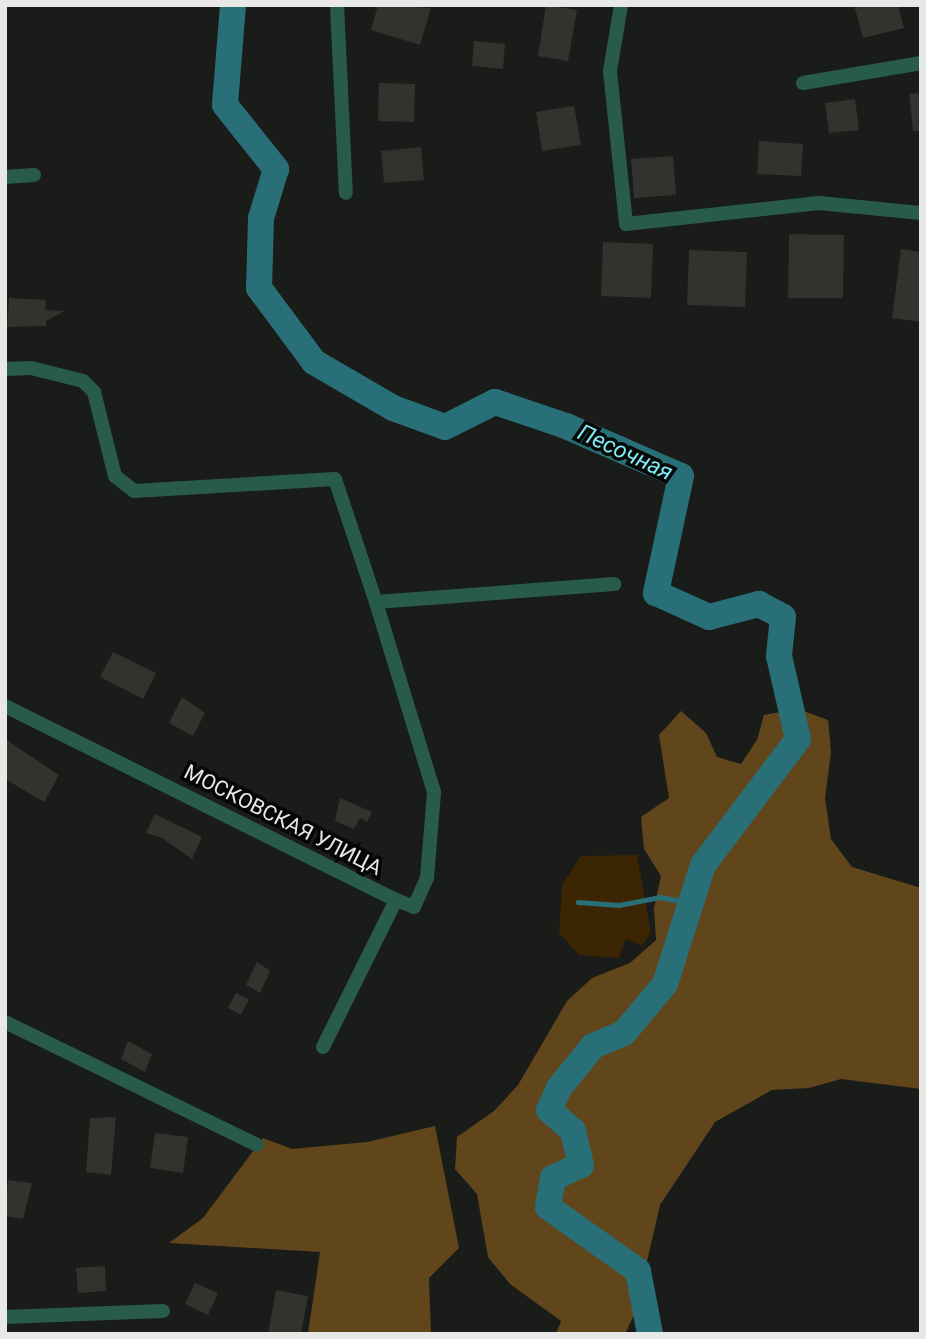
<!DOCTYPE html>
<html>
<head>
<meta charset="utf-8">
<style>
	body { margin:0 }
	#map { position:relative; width:926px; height:1339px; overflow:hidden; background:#1a1c19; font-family:Roboto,sans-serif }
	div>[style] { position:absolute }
	.green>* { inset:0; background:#3b2502 }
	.forest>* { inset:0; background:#62461b }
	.stream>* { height:4.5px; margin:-2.25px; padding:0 2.25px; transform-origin:2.25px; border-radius:2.25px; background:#286f77 }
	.river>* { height:26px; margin:-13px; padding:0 13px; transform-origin:13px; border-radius:13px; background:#286f77 }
	.building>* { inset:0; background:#32322f }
	.street>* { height:14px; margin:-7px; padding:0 7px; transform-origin:7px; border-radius:7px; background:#295b4d }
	span { translate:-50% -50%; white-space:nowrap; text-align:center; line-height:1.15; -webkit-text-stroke:7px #060605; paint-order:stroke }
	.street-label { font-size:21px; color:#e8e9e7 }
	.water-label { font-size:23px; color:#7fe9f6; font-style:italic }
	.frame { position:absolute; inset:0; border:7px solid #e8e9e7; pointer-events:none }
</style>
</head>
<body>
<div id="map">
	<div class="green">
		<div style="clip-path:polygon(637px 855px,651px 933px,642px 945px,626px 939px,619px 958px,579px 955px,559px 933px,562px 885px,581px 856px)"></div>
	</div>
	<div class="forest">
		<div style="clip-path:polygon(798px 709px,828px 720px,831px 752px,825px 798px,831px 839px,852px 867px,921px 888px,921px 1089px,841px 1079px,809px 1088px,772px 1090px,715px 1122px,660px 1205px,635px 1313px,625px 1334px,556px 1334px,561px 1321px,510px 1284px,488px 1257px,477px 1194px,455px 1169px,457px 1137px,494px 1111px,518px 1085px,567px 1001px,592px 978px,630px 963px,656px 940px,654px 908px,661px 876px,644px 849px,641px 817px,669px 798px,659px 735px,681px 711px,706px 733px,717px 757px,741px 764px,757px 740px,764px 715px)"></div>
		<div style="clip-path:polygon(435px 1126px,459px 1248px,429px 1278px,431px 1334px,308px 1334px,320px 1252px,169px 1243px,203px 1218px,263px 1138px,292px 1149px,367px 1142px)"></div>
	</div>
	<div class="stream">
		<div style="left:578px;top:902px;width:41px;rotate:4.2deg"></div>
		<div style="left:619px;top:905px;width:42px;rotate:-11deg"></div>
		<div style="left:660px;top:897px;width:32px;rotate:11deg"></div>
	</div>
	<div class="river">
		<div style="left:233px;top:5px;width:100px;rotate:94.6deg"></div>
		<div style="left:225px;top:105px;width:82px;rotate:51.4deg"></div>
		<div style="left:276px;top:169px;width:51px;rotate:107deg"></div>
		<div style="left:261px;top:218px;width:70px;rotate:91.6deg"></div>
		<div style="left:259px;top:288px;width:92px;rotate:53.4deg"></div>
		<div style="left:314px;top:362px;width:91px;rotate:30.2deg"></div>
		<div style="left:393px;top:408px;width:55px;rotate:20.1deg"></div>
		<div style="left:445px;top:427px;width:56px;rotate:-26.6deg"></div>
		<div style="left:495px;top:402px;width:75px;rotate:18.7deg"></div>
		<div style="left:566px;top:426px;width:125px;rotate:23.5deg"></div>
		<div style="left:681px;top:476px;width:120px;rotate:102.1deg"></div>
		<div style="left:656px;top:593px;width:58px;rotate:24.4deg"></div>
		<div style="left:709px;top:617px;width:52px;rotate:-14.6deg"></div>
		<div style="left:759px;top:604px;width:27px;rotate:28deg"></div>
		<div style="left:783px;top:617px;width:39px;rotate:96deg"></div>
		<div style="left:779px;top:656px;width:85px;rotate:77.1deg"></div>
		<div style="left:798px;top:739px;width:158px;rotate:127deg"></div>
		<div style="left:703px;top:865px;width:125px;rotate:107.7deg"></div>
		<div style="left:665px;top:984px;width:64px;rotate:129.9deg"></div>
		<div style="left:624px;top:1033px;width:34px;rotate:157deg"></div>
		<div style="left:593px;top:1046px;width:54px;rotate:129deg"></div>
		<div style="left:559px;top:1088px;width:24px;rotate:114deg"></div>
		<div style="left:549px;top:1110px;width:32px;rotate:41deg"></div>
		<div style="left:573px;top:1131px;width:35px;rotate:77deg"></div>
		<div style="left:581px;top:1165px;width:31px;rotate:155deg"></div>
		<div style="left:553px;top:1178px;width:29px;rotate:100deg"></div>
		<div style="left:548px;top:1207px;width:110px;rotate:35.4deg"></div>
		<div style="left:638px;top:1271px;width:64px;rotate:79.2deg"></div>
	</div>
	<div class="building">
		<div style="clip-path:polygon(378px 5px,431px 8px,420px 45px,371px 30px)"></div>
		<div style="clip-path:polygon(546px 5px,577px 10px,568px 61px,538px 56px)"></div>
		<div style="clip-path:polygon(854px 5px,898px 5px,904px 28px,863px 38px)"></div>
		<div style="clip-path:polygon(474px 41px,505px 44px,503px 69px,472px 66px)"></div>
		<div style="clip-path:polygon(379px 83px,415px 84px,414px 122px,378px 121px)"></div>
		<div style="clip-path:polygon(921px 93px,921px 131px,913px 131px,909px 94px)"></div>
		<div style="clip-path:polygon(855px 99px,859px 130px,829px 133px,825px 103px)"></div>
		<div style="clip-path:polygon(574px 106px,581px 145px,542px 151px,536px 112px)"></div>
		<div style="clip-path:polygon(759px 141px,803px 144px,801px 176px,757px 174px)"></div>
		<div style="clip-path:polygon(421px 147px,424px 180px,384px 183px,381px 151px)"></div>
		<div style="clip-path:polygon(673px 156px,676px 195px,634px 198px,631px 159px)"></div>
		<div style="clip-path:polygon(789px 234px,844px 235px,843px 298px,788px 298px)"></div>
		<div style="clip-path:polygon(603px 242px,653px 244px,651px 298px,601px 296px)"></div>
		<div style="clip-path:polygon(901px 249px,921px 252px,921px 322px,892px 318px)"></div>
		<div style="clip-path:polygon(689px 250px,747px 252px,745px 307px,687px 305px)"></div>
		<div style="clip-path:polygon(9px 298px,46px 300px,45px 310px,65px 311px,46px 321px,46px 326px,7px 327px)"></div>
		<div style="clip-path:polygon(113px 652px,156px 673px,143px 699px,100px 677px)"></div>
		<div style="clip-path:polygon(182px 697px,205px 713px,193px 736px,169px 723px)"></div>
		<div style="clip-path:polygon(5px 739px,59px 775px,44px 802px,5px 779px)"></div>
		<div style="clip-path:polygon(340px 798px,372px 812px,367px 822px,360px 818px,354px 829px,335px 821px)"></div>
		<div style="clip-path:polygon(155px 814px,202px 837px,192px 859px,162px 838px,146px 833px)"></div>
		<div style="clip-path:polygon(257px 962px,270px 971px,260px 993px,246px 985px)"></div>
		<div style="clip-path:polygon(236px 993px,249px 999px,241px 1015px,228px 1008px)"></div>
		<div style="clip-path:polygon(128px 1041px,152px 1054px,145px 1072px,121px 1059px)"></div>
		<div style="clip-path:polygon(116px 1117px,111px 1175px,86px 1172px,90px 1118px)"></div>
		<div style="clip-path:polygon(155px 1133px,188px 1137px,183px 1173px,150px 1168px)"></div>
		<div style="clip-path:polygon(8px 1180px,32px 1183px,23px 1219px,5px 1216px)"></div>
		<div style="clip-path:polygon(105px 1266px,106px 1291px,78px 1293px,76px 1268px)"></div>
		<div style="clip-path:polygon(195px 1283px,218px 1293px,208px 1315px,185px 1304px)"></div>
		<div style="clip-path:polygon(276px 1290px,308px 1296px,301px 1334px,268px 1334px)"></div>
	</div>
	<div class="street">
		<div style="left:337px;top:5px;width:188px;rotate:87.3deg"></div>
		<div style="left:621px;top:5px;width:67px;rotate:99.5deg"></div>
		<div style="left:610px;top:71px;width:154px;rotate:84deg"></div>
		<div style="left:626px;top:224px;width:194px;rotate:-6.2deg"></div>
		<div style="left:819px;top:203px;width:102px;rotate:5.6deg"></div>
		<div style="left:803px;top:83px;width:120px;rotate:-9.6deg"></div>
		<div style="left:5px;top:177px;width:29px;rotate:-4deg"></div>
		<div style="left:5px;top:369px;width:26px;rotate:-2deg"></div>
		<div style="left:31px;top:368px;width:54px;rotate:14deg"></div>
		<div style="left:83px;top:381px;width:16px;rotate:45deg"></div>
		<div style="left:94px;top:392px;width:87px;rotate:76deg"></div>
		<div style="left:115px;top:476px;width:24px;rotate:38deg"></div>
		<div style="left:134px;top:491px;width:201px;rotate:-3.4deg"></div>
		<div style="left:335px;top:479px;width:130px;rotate:71.6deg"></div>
		<div style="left:5px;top:706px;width:436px;rotate:26.4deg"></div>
		<div style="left:396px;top:900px;width:164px;rotate:116.4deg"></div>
		<div style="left:396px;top:900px;width:19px;rotate:21deg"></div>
		<div style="left:414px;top:907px;width:32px;rotate:-66deg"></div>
		<div style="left:427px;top:878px;width:86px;rotate:-85.3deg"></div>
		<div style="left:434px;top:792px;width:199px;rotate:-107deg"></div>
		<div style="left:376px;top:602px;width:239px;rotate:-4.3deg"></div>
		<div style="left:5px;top:1022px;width:280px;rotate:26deg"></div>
		<div style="left:5px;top:1317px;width:158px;rotate:-2.2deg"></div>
	</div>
	<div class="street-label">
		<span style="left:283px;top:820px;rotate:27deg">МОСКОВСКАЯ УЛИЦА</span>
	</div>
	<div class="water-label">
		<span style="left:625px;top:453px;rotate:25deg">Песочная</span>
	</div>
	<div class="frame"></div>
</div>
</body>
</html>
